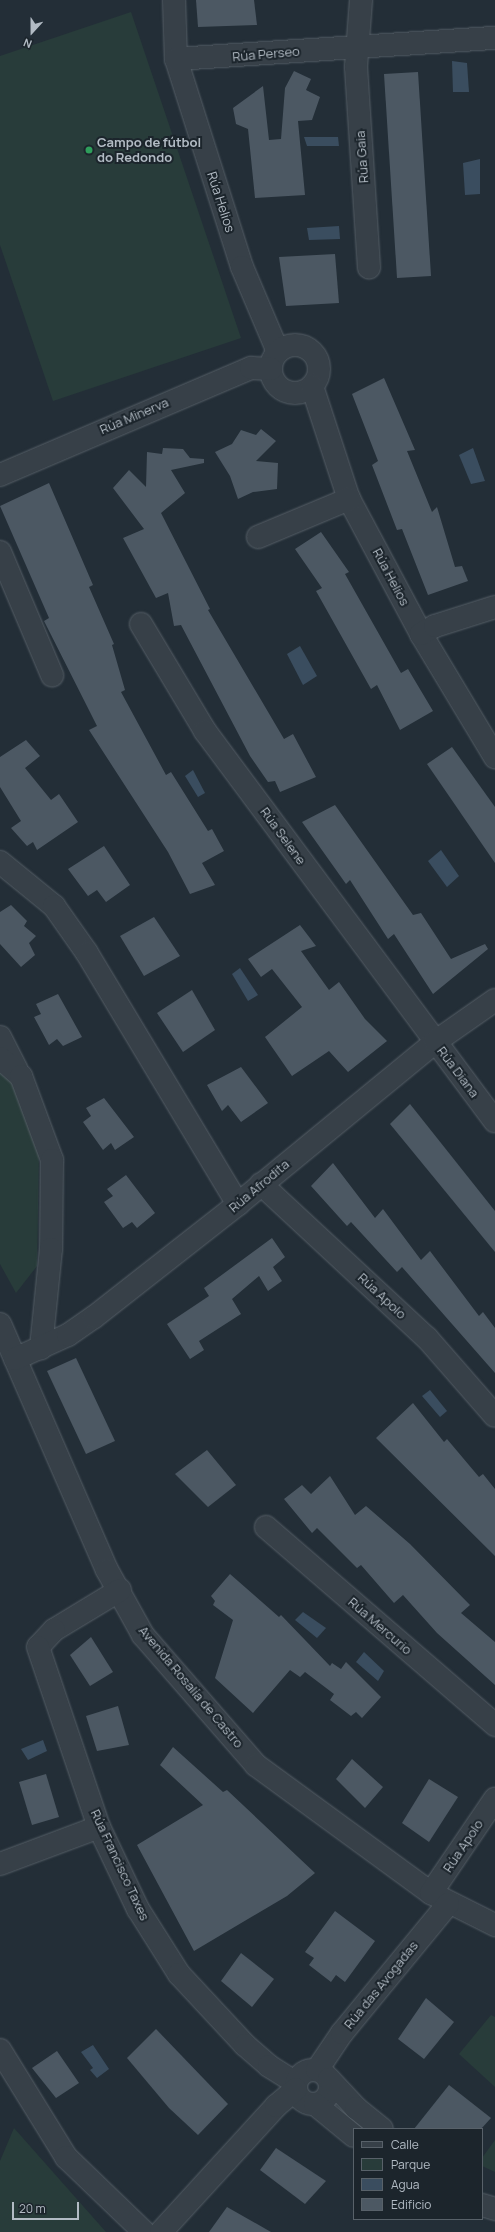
<!DOCTYPE html>
<html>
<head>
<meta charset="utf-8">
<style>
	body { margin:0 }
	#map { position:relative; width:495px; height:2232px; overflow:hidden; background:#232e37; font-family:Manrope,sans-serif }
	div>[style] { position:absolute }
	.green>* { inset:0; background:#283c3a }
	.water>* { inset:0; background:#3a4d5f }
	.building>* { inset:0; background:#4c5863 }
	.roads { filter:drop-shadow(0 0 1px #555e66) drop-shadow(0 0 1px #555e66) }
	.minor>* { height:22px; margin:-11px; padding:0 11px; transform-origin:11px; border-radius:11px; background:#374048 }
	.minor>.ring { margin:-11px; padding:0; box-sizing:content-box; background:none; border:22px solid #374048; border-radius:50% }
	.dots>* { width:11px; height:11px; translate:-50% -50%; box-sizing:border-box; border:2px solid #1c252c; border-radius:50% }
	span { translate:-50% -50%; white-space:nowrap; text-align:center; line-height:1.15; -webkit-text-stroke:4px #1c252c; paint-order:stroke }
	.street-label { font-size:13px; color:#b2bbc4 }
	.poi-label { font-size:13px; color:#b2bbc4; font-weight:700 }
	.left { translate:0 -50%; text-align:left }
	.legend { position:absolute; left:353px; top:2128px; width:130px; height:92px; box-sizing:border-box; background:#1c252c; border:1px solid #586169; margin:0; padding:5px 7px; list-style:none; font-size:12px; color:#b2bbc4 }
	.legend li { display:flex; align-items:center; gap:8px; height:20px }
	.legend b { width:20px; border:1px solid #586169 }
	.north { position:absolute; left:12px; top:12px; width:40px; height:40px; -webkit-text-stroke:3px #1c252c; paint-order:stroke; rotate:201deg; font-size:11px; font-weight:700; line-height:16px; text-align:center; color:#b2bbc4 }
	.north::after { content:''; display:block; margin:auto; width:14px; height:18px; background:#b2bbc4; clip-path:polygon(50% 0,100% 100%,50% 72%,0 100%) }
	.scale { position:absolute; left:12px; top:2202px; width:67px; height:18px; box-sizing:border-box; border:2px solid #b2bbc4; border-top:0; padding-left:5px; font-size:12px; line-height:14px; white-space:nowrap; color:#b2bbc4; -webkit-text-stroke:3px #1c252c; paint-order:stroke }
</style>
</head>
<body>
<div id="map">
	<div class="green">
		<div style="clip-path:polygon(131px 12px,241px 338px,53px 401px,0 245px,0 56px)"></div>
		<div style="clip-path:polygon(0 1065px,9px 1068px,39px 1150px,37px 1266px,16px 1293px,0 1264px)"></div>
		<div style="clip-path:polygon(491px 2015px,495px 2017px,495px 2087px,459px 2054px)"></div>
		<div style="clip-path:polygon(14px 2128px,106px 2232px,0 2232px,0 2161px)"></div>
		<div style="clip-path:polygon(495px 2140px,495px 2172px,482px 2166px,482px 2158px)"></div>
	</div>
	<div class="water">
		<div style="clip-path:polygon(452px 61px,467px 63px,469px 92px,453px 92px)"></div>
		<div style="clip-path:polygon(304px 137px,338px 137px,339px 146px,307px 146px)"></div>
		<div style="clip-path:polygon(480px 159px,480px 194px,465px 195px,463px 163px)"></div>
		<div style="clip-path:polygon(339px 226px,340px 239px,309px 240px,307px 228px)"></div>
		<div style="clip-path:polygon(473px 448px,485px 481px,471px 484px,459px 455px)"></div>
		<div style="clip-path:polygon(300px 646px,317px 676px,303px 685px,287px 654px)"></div>
		<div style="clip-path:polygon(193px 770px,205px 793px,198px 797px,185px 776px)"></div>
		<div style="clip-path:polygon(441px 850px,459px 876px,447px 887px,428px 861px)"></div>
		<div style="clip-path:polygon(240px 968px,258px 995px,248px 1001px,232px 974px)"></div>
		<div style="clip-path:polygon(430px 1390px,447px 1411px,440px 1417px,422px 1396px)"></div>
		<div style="clip-path:polygon(303px 1612px,326px 1628px,317px 1638px,295px 1620px)"></div>
		<div style="clip-path:polygon(364px 1652px,384px 1671px,378px 1681px,356px 1662px)"></div>
		<div style="clip-path:polygon(43px 1740px,47px 1751px,28px 1760px,21px 1749px)"></div>
		<div style="clip-path:polygon(93px 2045px,109px 2069px,97px 2078px,90px 2070px,93px 2068px,81px 2052px)"></div>
	</div>
	<div class="building">
		<div style="clip-path:polygon(196px 0,254px 0,257px 25px,198px 27px)"></div>
		<div style="clip-path:polygon(294px 71px,311px 79px,306px 90px,320px 97px,312px 120px,298px 121px,305px 195px,255px 198px,248px 129px,236px 124px,233px 108px,263px 86px,269px 140px,281px 139px,285px 88px)"></div>
		<div style="clip-path:polygon(418px 72px,431px 276px,397px 278px,384px 74px)"></div>
		<div style="clip-path:polygon(335px 254px,339px 303px,286px 306px,279px 257px)"></div>
		<div style="clip-path:polygon(384px 378px,415px 450px,407px 451px,432px 512px,437px 507px,455px 567px,462px 566px,468px 581px,428px 595px,402px 529px,397px 530px,372px 465px,378px 461px,352px 394px)"></div>
		<div style="clip-path:polygon(261px 429px,276px 441px,256px 461px,278px 463px,277px 489px,253px 492px,238px 499px,230px 476px,215px 452px,232px 444px,241px 430px,256px 435px)"></div>
		<div style="clip-path:polygon(163px 448px,183px 449px,190px 458px,204px 459px,204px 463px,171px 470px,185px 493px,161px 513px,210px 609px,208px 610px,284px 739px,293px 734px,316px 777px,280px 792px,275px 781px,268px 782px,250px 756px,181px 625px,174px 626px,168px 593px,156px 598px,123px 538px,144px 529px,113px 488px,129px 470px,146px 487px,147px 452px,162px 454px)"></div>
		<div style="clip-path:polygon(49px 483px,93px 585px,89px 587px,114px 644px,112px 645px,125px 690px,121px 692px,166px 775px,171px 772px,208px 831px,212px 829px,224px 851px,202px 863px,215px 885px,190px 894px,168px 852px,89px 730px,97px 726px,44px 621px,49px 618px,0 506px)"></div>
		<div style="clip-path:polygon(321px 532px,349px 572px,345px 574px,401px 673px,408px 669px,433px 711px,400px 730px,377px 685px,371px 689px,316px 591px,322px 588px,295px 549px)"></div>
		<div style="clip-path:polygon(26px 740px,40px 756px,25px 768px,51px 800px,59px 794px,78px 822px,37px 850px,33px 842px,27px 846px,11px 828px,21px 821px,0 787px,0 757px)"></div>
		<div style="clip-path:polygon(452px 747px,495px 807px,495px 863px,427px 764px)"></div>
		<div style="clip-path:polygon(335px 805px,413px 915px,421px 913px,451px 959px,485px 944px,488px 949px,433px 994px,394px 934px,388px 939px,350px 880px,346px 884px,302px 822px)"></div>
		<div style="clip-path:polygon(104px 846px,130px 885px,106px 902px,97px 890px,88px 896px,68px 869px)"></div>
		<div style="clip-path:polygon(11px 905px,27px 921px,24px 926px,36px 936px,29px 943px,35px 955px,21px 967px,0 944px,0 912px)"></div>
		<div style="clip-path:polygon(154px 917px,180px 956px,144px 976px,120px 936px)"></div>
		<div style="clip-path:polygon(300px 925px,316px 946px,301px 951px,329px 990px,339px 982px,365px 1019px,387px 1041px,348px 1072px,329px 1051px,292px 1076px,265px 1037px,302px 1007px,272px 969px,261px 977px,248px 959px)"></div>
		<div style="clip-path:polygon(192px 990px,215px 1030px,183px 1052px,157px 1013px)"></div>
		<div style="clip-path:polygon(58px 994px,82px 1037px,63px 1046px,57px 1039px,49px 1045px,34px 1017px,41px 1014px,36px 1004px)"></div>
		<div style="clip-path:polygon(241px 1067px,268px 1103px,241px 1122px,228px 1105px,222px 1111px,207px 1085px)"></div>
		<div style="clip-path:polygon(104px 1098px,134px 1137px,115px 1150px,111px 1143px,103px 1150px,83px 1122px,91px 1116px,86px 1108px)"></div>
		<div style="clip-path:polygon(410px 1104px,495px 1211px,495px 1252px,390px 1124px)"></div>
		<div style="clip-path:polygon(333px 1163px,375px 1218px,383px 1209px,421px 1260px,430px 1251px,479px 1316px,483px 1312px,495px 1328px,495px 1373px,402px 1267px,397px 1272px,351px 1222px,347px 1226px,311px 1186px)"></div>
		<div style="clip-path:polygon(126px 1175px,155px 1213px,137px 1228px,132px 1222px,123px 1228px,104px 1202px,113px 1196px,107px 1189px)"></div>
		<div style="clip-path:polygon(272px 1238px,285px 1257px,273px 1267px,282px 1281px,268px 1291px,259px 1276px,232px 1299px,241px 1314px,199px 1341px,204px 1350px,190px 1359px,167px 1324px,209px 1296px,204px 1288px)"></div>
		<div style="clip-path:polygon(76px 1358px,115px 1441px,86px 1454px,47px 1371px)"></div>
		<div style="clip-path:polygon(413px 1403px,444px 1442px,447px 1439px,479px 1477px,483px 1474px,495px 1489px,495px 1556px,376px 1438px)"></div>
		<div style="clip-path:polygon(207px 1450px,236px 1485px,208px 1507px,175px 1474px)"></div>
		<div style="clip-path:polygon(330px 1476px,355px 1515px,366px 1506px,410px 1544px,470px 1605px,461px 1613px,495px 1642px,495px 1685px,437px 1633px,403px 1595px,394px 1603px,361px 1565px,357px 1568px,317px 1528px,312px 1533px,284px 1499px,302px 1485px,311px 1494px)"></div>
		<div style="clip-path:polygon(230px 1574px,279px 1617px,281px 1615px,330px 1666px,332px 1663px,341px 1669px,346px 1662px,381px 1697px,362px 1718px,356px 1712px,351px 1716px,330px 1700px,334px 1694px,305px 1672px,300px 1677px,290px 1670px,253px 1713px,215px 1678px,233px 1620px,213px 1605px,215px 1601px,211px 1596px)"></div>
		<div style="clip-path:polygon(91px 1637px,113px 1672px,90px 1686px,70px 1655px)"></div>
		<div style="clip-path:polygon(118px 1706px,129px 1745px,97px 1751px,86px 1716px)"></div>
		<div style="clip-path:polygon(173px 1747px,223px 1792px,227px 1790px,315px 1873px,287px 1896px,194px 1951px,137px 1845px,203px 1805px,160px 1765px)"></div>
		<div style="clip-path:polygon(352px 1759px,383px 1787px,365px 1808px,336px 1779px)"></div>
		<div style="clip-path:polygon(46px 1774px,59px 1817px,32px 1825px,19px 1782px)"></div>
		<div style="clip-path:polygon(429px 1779px,458px 1797px,429px 1842px,402px 1823px)"></div>
		<div style="clip-path:polygon(335px 1911px,375px 1941px,345px 1982px,336px 1975px,331px 1982px,309px 1965px,314px 1958px,305px 1952px)"></div>
		<div style="clip-path:polygon(241px 1953px,274px 1979px,252px 2007px,221px 1981px)"></div>
		<div style="clip-path:polygon(426px 1998px,454px 2022px,424px 2059px,398px 2039px)"></div>
		<div style="clip-path:polygon(156px 2029px,228px 2104px,198px 2135px,169px 2108px,127px 2058px)"></div>
		<div style="clip-path:polygon(57px 2051px,79px 2083px,56px 2098px,32px 2068px)"></div>
		<div style="clip-path:polygon(449px 2085px,491px 2118px,481px 2129px,414px 2129px)"></div>
		<div style="clip-path:polygon(276px 2148px,326px 2181px,305px 2204px,260px 2170px)"></div>
		<div style="clip-path:polygon(227px 2207px,271px 2232px,209px 2232px)"></div>
	</div>
	<div class="roads">
		<div class="minor">
			<div style="left:174px;top:0;width:59px;rotate:88.1deg"></div>
			<div style="left:176px;top:59px;width:218px;rotate:72.4deg"></div>
			<div style="left:242px;top:267px;width:92px;rotate:67deg"></div>
			<div style="left:361px;top:0;width:67px;rotate:94.3deg"></div>
			<div style="left:356px;top:67px;width:201px;rotate:86.3deg"></div>
			<div style="left:176px;top:59px;width:320px;rotate:-3.8deg"></div>
			<div class="ring" style="left:271px;top:345px;width:26px;height:26px"></div>
			<div style="left:312px;top:386px;width:119px;rotate:71.9deg"></div>
			<div style="left:349px;top:499px;width:153px;rotate:61.9deg"></div>
			<div style="left:421px;top:634px;width:144px;rotate:59deg"></div>
			<div style="left:0;top:475px;width:273px;rotate:-23.1deg"></div>
			<div style="left:251px;top:368px;width:20px;rotate:3deg"></div>
			<div style="left:258px;top:537px;width:99px;rotate:-22.7deg"></div>
			<div style="left:0;top:552px;width:134px;rotate:67.1deg"></div>
			<div style="left:141px;top:624px;width:125px;rotate:59.1deg"></div>
			<div style="left:205px;top:731px;width:486px;rotate:53.4deg"></div>
			<div style="left:421px;top:634px;width:16px;rotate:-30deg"></div>
			<div style="left:435px;top:626px;width:63px;rotate:-17.6deg"></div>
			<div style="left:0;top:862px;width:70px;rotate:39.2deg"></div>
			<div style="left:54px;top:906px;width:57px;rotate:54.9deg"></div>
			<div style="left:87px;top:953px;width:293px;rotate:59deg"></div>
			<div style="left:0;top:1037px;width:37px;rotate:63deg"></div>
			<div style="left:0;top:1058px;width:28px;rotate:41deg"></div>
			<div style="left:21px;top:1076px;width:90px;rotate:69.7deg"></div>
			<div style="left:52px;top:1160px;width:89px;rotate:90.6deg"></div>
			<div style="left:51px;top:1249px;width:100px;rotate:95.8deg"></div>
			<div style="left:261px;top:1184px;width:226px;rotate:42.9deg"></div>
			<div style="left:427px;top:1338px;width:103px;rotate:48.9deg"></div>
			<div style="left:0;top:1324px;width:268px;rotate:66.5deg"></div>
			<div style="left:107px;top:1570px;width:74px;rotate:61deg"></div>
			<div style="left:143px;top:1635px;width:172px;rotate:49deg"></div>
			<div style="left:256px;top:1765px;width:217px;rotate:36.2deg"></div>
			<div style="left:431px;top:1893px;width:72px;rotate:26.6deg"></div>
			<div style="left:15px;top:1359px;width:58px;rotate:-24.4deg"></div>
			<div style="left:68px;top:1335px;width:32px;rotate:-35deg"></div>
			<div style="left:94px;top:1317px;width:183px;rotate:-38.1deg"></div>
			<div style="left:238px;top:1204px;width:255px;rotate:-39.4deg"></div>
			<div style="left:435px;top:1042px;width:73px;rotate:-35deg"></div>
			<div style="left:266px;top:1527px;width:303px;rotate:40.8deg"></div>
			<div style="left:120px;top:1590px;width:77px;rotate:148.8deg"></div>
			<div style="left:54px;top:1630px;width:23px;rotate:133deg"></div>
			<div style="left:38px;top:1647px;width:190px;rotate:71.3deg"></div>
			<div style="left:99px;top:1827px;width:91px;rotate:64.6deg"></div>
			<div style="left:138px;top:1909px;width:77px;rotate:57.8deg"></div>
			<div style="left:179px;top:1974px;width:97px;rotate:47.1deg"></div>
			<div style="left:245px;top:2045px;width:32px;rotate:41deg"></div>
			<div style="left:269px;top:2066px;width:32px;rotate:32deg"></div>
			<div style="left:0;top:1864px;width:106px;rotate:-20.5deg"></div>
			<div style="left:431px;top:1893px;width:114px;rotate:-55.8deg"></div>
			<div style="left:0;top:2050px;width:126px;rotate:58.3deg"></div>
			<div style="left:66px;top:2157px;width:108px;rotate:43.9deg"></div>
			<div class="ring" style="left:296px;top:2070px;width:12px;height:12px"></div>
			<div style="left:317px;top:2070px;width:45px;rotate:-56deg"></div>
			<div style="left:342px;top:2033px;width:167px;rotate:-50.6deg"></div>
			<div style="left:329px;top:2079px;width:40px;rotate:47deg"></div>
			<div style="left:356px;top:2108px;width:33px;rotate:39deg"></div>
			<div style="left:315px;top:2104px;width:50px;rotate:39.4deg"></div>
			<div style="left:482px;top:2205px;width:14px;rotate:17deg"></div>
			<div style="left:161px;top:2232px;width:171px;rotate:-47.6deg"></div>
			<div style="left:276px;top:2106px;width:26px;rotate:-40deg"></div>
		</div>
	</div>
	<div class="dots">
		<div style="left:89px;top:150px;background:#2e9e5b"></div>
	</div>
	<div class="street-label">
		<span style="left:266px;top:54px;rotate:-5deg">Rúa Perseo</span>
		<span style="left:362px;top:157px;rotate:-94deg">Rúa Gaia</span>
		<span style="left:221px;top:202px;rotate:72deg">Rúa Helios</span>
		<span style="left:134px;top:416px;rotate:-23deg">Rúa Minerva</span>
		<span style="left:391px;top:577px;rotate:62deg">Rúa Helios</span>
		<span style="left:283px;top:836px;rotate:54deg">Rúa Selene</span>
		<span style="left:458px;top:1072px;rotate:53deg">Rúa Diana</span>
		<span style="left:259px;top:1186px;rotate:-40deg">Rúa Afrodita</span>
		<span style="left:382px;top:1296px;rotate:43deg">Rúa Apolo</span>
		<span style="left:380px;top:1626px;rotate:41deg">Rúa Mercurio</span>
		<span style="left:191px;top:1687px;rotate:50deg">Avenida Rosalía de Castro</span>
		<span style="left:463px;top:1846px;rotate:-56deg">Rúa Apolo</span>
		<span style="left:120px;top:1865px;rotate:65deg">Rúa Francisco Taxes</span>
		<span style="left:381px;top:1985px;rotate:-51deg">Rúa das Avogadas</span>
	</div>
	<div class="poi-label">
		<span class="left" style="left:97px;top:150px">Campo de fútbol<br>do Redondo</span>
	</div>
	<ul class="legend">
	<li><b style="height:5px;background:#374048"></b>Calle</li>
	<li><b style="height:11px;background:#283c3a"></b>Parque</li>
	<li><b style="height:11px;background:#3a4d5f"></b>Agua</li>
	<li><b style="height:11px;background:#4c5863"></b>Edificio</li>
	</ul>
	<div class="north">N</div>
	<div class="scale">20 m</div>
</div>
</body>
</html>
